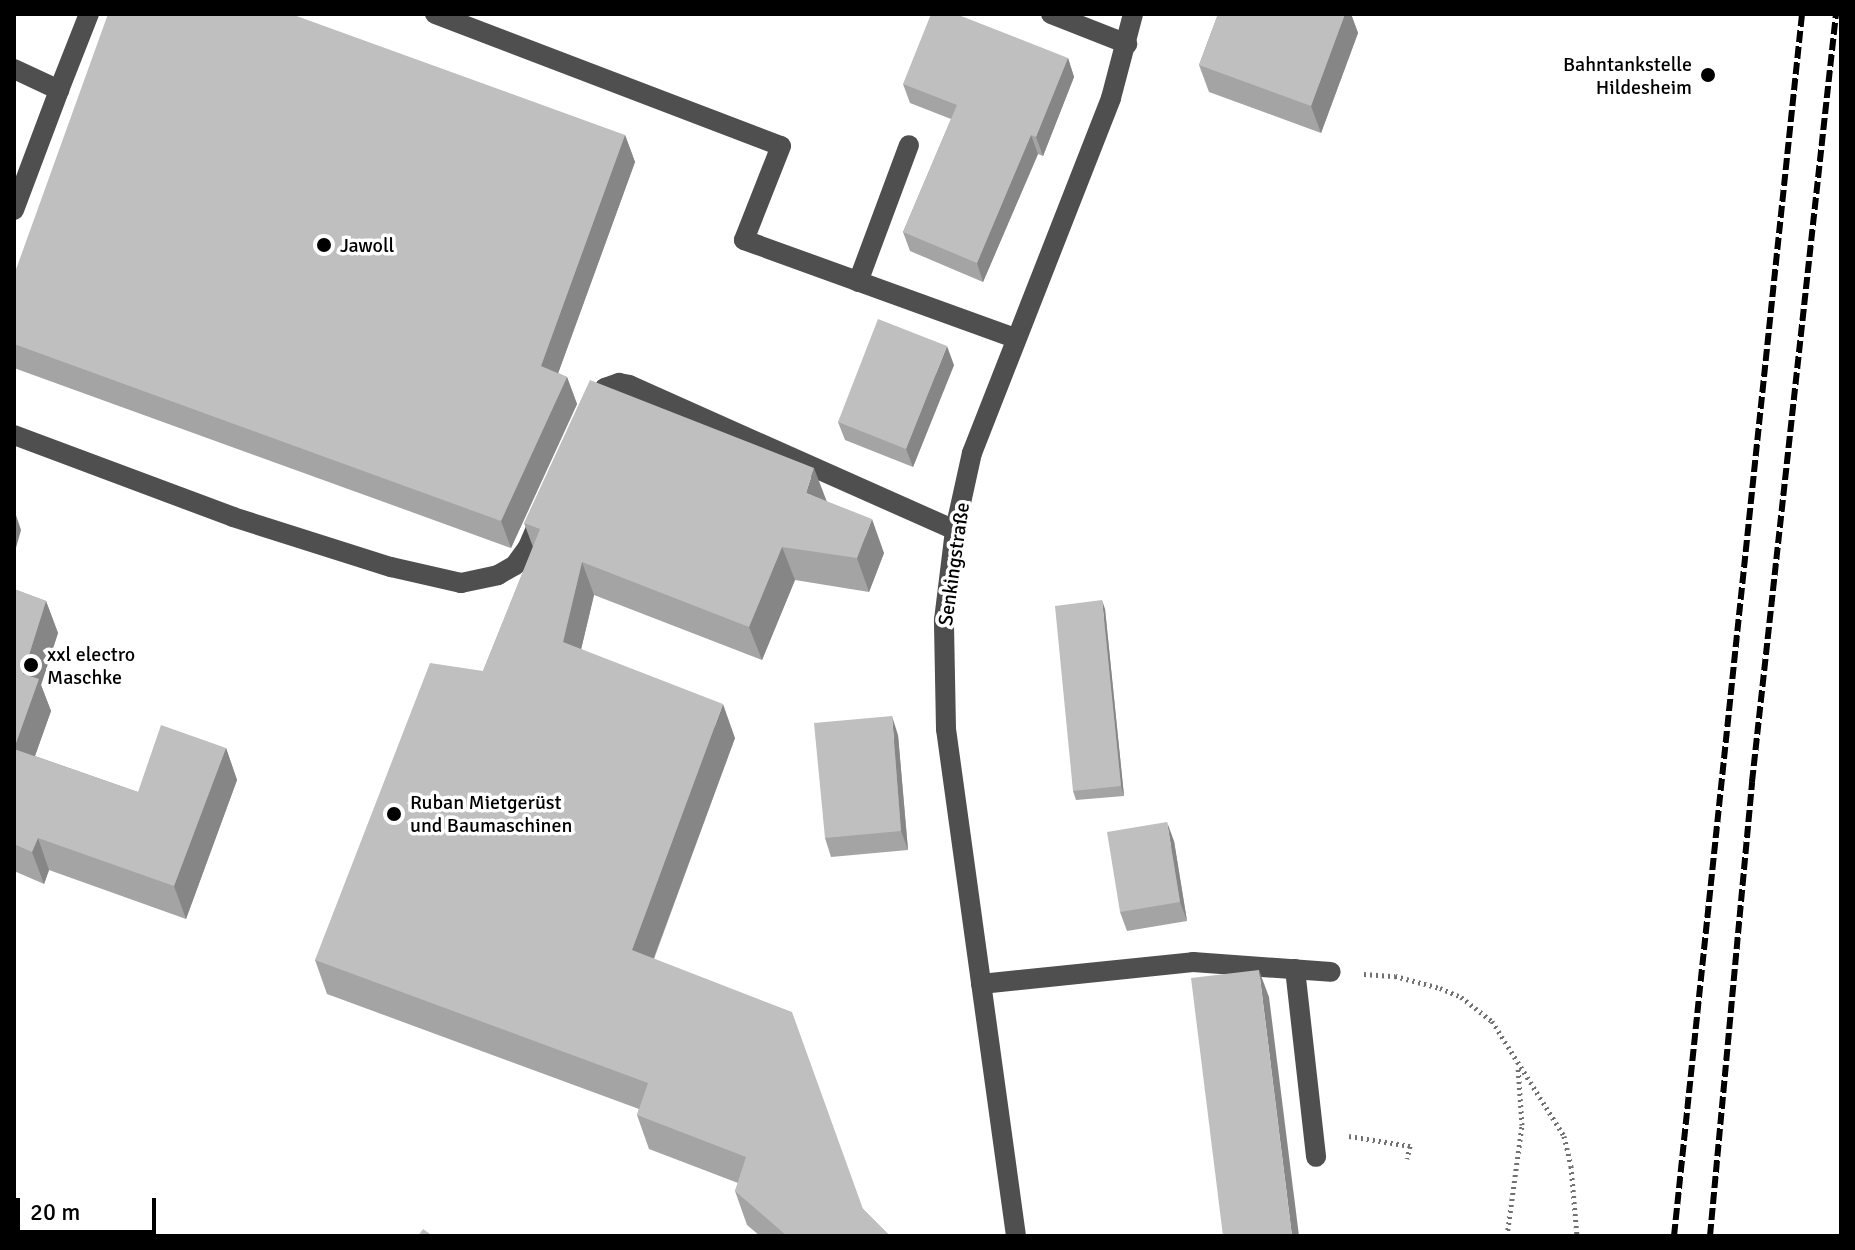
<!DOCTYPE html>
<html>
<head>
<meta charset="utf-8">
<style>
	body { margin:0 }
	#map { position:relative; width:1855px; height:1250px; overflow:hidden; background:#fff; font-family:Signika,sans-serif }
	div>[style] { position:absolute }
	.path>* { height:5px; margin-top:-2.5px; transform-origin:0; background:repeating-linear-gradient(90deg,#717171 0 2px,transparent 0 6px) }
	.minor>* { height:20px; margin:-10px; padding:0 10px; transform-origin:10px; border-radius:10px; background:#4f4f4f }
	.rail>* { height:6px; margin-top:-3px; transform-origin:0; background:repeating-linear-gradient(90deg,#000 0 12px,transparent 0 16px) }
	.wall>* { inset:0; background:#a4a4a4 }
	.shaded-wall>* { inset:0; background:#868686 }
	.building>* { inset:0; background:#bfbfbf }
	.dots>* { width:22px; height:22px; translate:-50% -50%; box-sizing:border-box; border:4px solid #fff; border-radius:50% }
	span { translate:-50% -50%; white-space:nowrap; text-align:center; line-height:1.15; -webkit-text-stroke:7px #fff; paint-order:stroke }
	.poi-label { font-size:20px; color:#000 }
	.right { translate:-100% -50%; text-align:right }
	.left { translate:0 -50%; text-align:left }
	.street-label { font-size:20px; color:#000 }
	.frame { position:absolute; inset:0; border:16px solid #000; pointer-events:none }
	.scale { position:absolute; left:16px; top:1198px; width:140px; height:36px; box-sizing:border-box; border:4px solid #000; border-top:0; padding-left:10px; font-size:24px; line-height:28px; white-space:nowrap; color:#000; -webkit-text-stroke:6px #fff; paint-order:stroke }
</style>
</head>
<body>
<div id="map">
	<div class="path">
		<div style="left:1364px;top:974px;width:31px;rotate:4deg"></div>
		<div style="left:1395px;top:976px;width:47px;rotate:14.9deg"></div>
		<div style="left:1440px;top:988px;width:23px;rotate:23deg"></div>
		<div style="left:1461px;top:997px;width:39px;rotate:38deg"></div>
		<div style="left:1492px;top:1021px;width:136px;rotate:57.9deg"></div>
		<div style="left:1564px;top:1136px;width:31px;rotate:77deg"></div>
		<div style="left:1571px;top:1166px;width:70px;rotate:85.1deg"></div>
		<div style="left:1349px;top:1136px;width:62px;rotate:9.3deg"></div>
		<div style="left:1410px;top:1146px;width:13px;rotate:103deg"></div>
		<div style="left:1507px;top:1236px;width:112px;rotate:-82.3deg"></div>
		<div style="left:1522px;top:1125px;width:58px;rotate:-93.9deg"></div>
	</div>
	<div class="minor">
		<div style="left:435px;top:14px;width:370px;rotate:20.9deg"></div>
		<div style="left:781px;top:146px;width:101px;rotate:111.5deg"></div>
		<div style="left:744px;top:240px;width:288px;rotate:19.9deg"></div>
		<div style="left:1051px;top:14px;width:82px;rotate:21.5deg"></div>
		<div style="left:14px;top:69px;width:50px;rotate:25deg"></div>
		<div style="left:59px;top:90px;width:82px;rotate:-68.5deg"></div>
		<div style="left:14px;top:210px;width:128px;rotate:-69.4deg"></div>
		<div style="left:858px;top:282px;width:146px;rotate:-69.6deg"></div>
		<div style="left:592px;top:404px;width:21px;rotate:-51deg"></div>
		<div style="left:605px;top:388px;width:15px;rotate:-20deg"></div>
		<div style="left:619px;top:383px;width:10px;rotate:11deg"></div>
		<div style="left:629px;top:385px;width:357px;rotate:24deg"></div>
		<div style="left:14px;top:435px;width:234px;rotate:20.5deg"></div>
		<div style="left:233px;top:517px;width:166px;rotate:17.6deg"></div>
		<div style="left:391px;top:567px;width:72px;rotate:12.9deg"></div>
		<div style="left:461px;top:583px;width:38px;rotate:-12deg"></div>
		<div style="left:498px;top:575px;width:20px;rotate:-30deg"></div>
		<div style="left:515px;top:565px;width:22px;rotate:-54deg"></div>
		<div style="left:528px;top:547px;width:33px;rotate:-67deg"></div>
		<div style="left:1295px;top:969px;width:189px;rotate:83.6deg"></div>
		<div style="left:981px;top:984px;width:213px;rotate:-5.9deg"></div>
		<div style="left:1193px;top:962px;width:138px;rotate:4.1deg"></div>
		<div style="left:1016px;top:1236px;width:512px;rotate:-97.86deg"></div>
		<div style="left:946px;top:729px;width:109px;rotate:-91.1deg"></div>
		<div style="left:944px;top:620px;width:91px;rotate:-83deg"></div>
		<div style="left:955px;top:530px;width:79px;rotate:-77.6deg"></div>
		<div style="left:972px;top:453px;width:381px;rotate:-68.6deg"></div>
		<div style="left:1111px;top:98px;width:87px;rotate:-75.3deg"></div>
	</div>
	<div class="rail">
		<div style="left:1674px;top:1236px;width:1229px;rotate:-84.02deg"></div>
		<div style="left:1710px;top:1236px;width:456px;rotate:-84.7deg"></div>
		<div style="left:1752px;top:782px;width:773px;rotate:-83.76deg"></div>
	</div>
	<div class="wall">
		<div style="clip-path:polygon(1218px 14px,1351px 14px,1358px 33px,1321px 133px,1209px 92px,1199px 65px)"></div>
		<div style="clip-path:polygon(1068px 58px,1074px 77px,1043px 156px,1038px 154px,983px 282px,910px 251px,903px 232px,951px 119px,910px 103px,903px 84px)"></div>
		<div style="clip-path:polygon(625px 135px,635px 162px,558px 373px,567px 377px,577px 404px,511px 548px,14px 368px,14px 275px)"></div>
		<div style="clip-path:polygon(954px 365px,913px 467px,845px 440px,838px 422px)"></div>
		<div style="clip-path:polygon(826px 501px,884px 553px,869px 592px,795px 580px,762px 660px,594px 595px,581px 649px,735px 738px,654px 959px,863px 1209px,890px 1236px,760px 1236px,747px 1225px,735px 1191px,738px 1183px,649px 1149px,637px 1115px,639px 1109px,327px 994px,315px 960px,483px 671px,533px 547px,524px 523px)"></div>
		<div style="clip-path:polygon(14px 589px,46px 601px,58px 633px,41px 685px,51px 711px,35px 756px,138px 792px,226px 748px,237px 780px,186px 919px,49px 870px,44px 884px,14px 871px)"></div>
		<div style="clip-path:polygon(1105px 609px,1124px 796px,1076px 800px,1073px 791px)"></div>
		<div style="clip-path:polygon(898px 735px,908px 850px,831px 857px,825px 838px)"></div>
		<div style="clip-path:polygon(1174px 841px,1187px 921px,1127px 931px,1120px 912px)"></div>
	</div>
	<div class="shaded-wall">
		<div style="clip-path:polygon(1345px 14px,1351px 14px,1358px 33px,1321px 133px,1311px 106px)"></div>
		<div style="clip-path:polygon(1068px 58px,1074px 77px,1043px 156px,1036px 137px)"></div>
		<div style="clip-path:polygon(625px 135px,635px 162px,551px 393px,541px 366px)"></div>
		<div style="clip-path:polygon(1031px 135px,1038px 154px,983px 282px,977px 263px)"></div>
		<div style="clip-path:polygon(947px 346px,954px 365px,913px 467px,906px 449px)"></div>
		<div style="clip-path:polygon(567px 377px,577px 404px,511px 548px,501px 521px)"></div>
		<div style="clip-path:polygon(814px 468px,827px 502px,806px 493px)"></div>
		<div style="clip-path:polygon(14px 509px,21px 530px,14px 555px)"></div>
		<div style="clip-path:polygon(872px 519px,884px 553px,869px 592px,857px 558px)"></div>
		<div style="clip-path:polygon(782px 547px,795px 580px,762px 660px,749px 627px)"></div>
		<div style="clip-path:polygon(582px 562px,594px 595px,575px 675px,563px 642px)"></div>
		<div style="clip-path:polygon(1102px 600px,1105px 609px,1124px 796px,1121px 786px)"></div>
		<div style="clip-path:polygon(46px 601px,58px 633px,41px 685px,51px 711px,26px 781px,14px 749px,23px 674px)"></div>
		<div style="clip-path:polygon(723px 704px,735px 738px,644px 984px,632px 950px)"></div>
		<div style="clip-path:polygon(892px 716px,898px 735px,908px 850px,901px 831px)"></div>
		<div style="clip-path:polygon(226px 748px,237px 780px,186px 919px,174px 886px)"></div>
		<div style="clip-path:polygon(1167px 822px,1174px 841px,1187px 921px,1180px 902px)"></div>
		<div style="clip-path:polygon(38px 838px,49px 870px,44px 884px,32px 852px)"></div>
		<div style="clip-path:polygon(1259px 970px,1269px 997px,1299px 1236px,1292px 1236px)"></div>
	</div>
	<div class="building">
		<div style="clip-path:polygon(108px 14px,291px 14px,625px 135px,541px 366px,567px 377px,501px 521px,14px 344px,14px 275px)"></div>
		<div style="clip-path:polygon(931px 14px,956px 14px,1068px 58px,1036px 137px,1031px 135px,977px 263px,903px 232px,957px 105px,903px 84px)"></div>
		<div style="clip-path:polygon(1218px 14px,1345px 14px,1311px 106px,1199px 65px)"></div>
		<div style="clip-path:polygon(878px 319px,947px 346px,906px 449px,838px 422px)"></div>
		<div style="clip-path:polygon(590px 380px,814px 468px,806px 493px,872px 519px,857px 558px,782px 547px,749px 627px,582px 562px,563px 642px,723px 704px,632px 950px,792px 1012px,863px 1209px,890px 1236px,787px 1236px,735px 1191px,746px 1157px,637px 1115px,648px 1083px,315px 960px,430px 663px,483px 671px,540px 529px,524px 523px)"></div>
		<div style="clip-path:polygon(14px 589px,46px 601px,23px 674px,39px 679px,14px 749px)"></div>
		<div style="clip-path:polygon(1102px 600px,1121px 786px,1073px 791px,1055px 606px)"></div>
		<div style="clip-path:polygon(892px 716px,901px 831px,825px 838px,814px 723px)"></div>
		<div style="clip-path:polygon(161px 725px,226px 748px,174px 886px,38px 838px,32px 852px,14px 844px,14px 749px,138px 792px)"></div>
		<div style="clip-path:polygon(1167px 822px,1180px 902px,1120px 912px,1107px 832px)"></div>
		<div style="clip-path:polygon(1259px 970px,1292px 1236px,1223px 1236px,1191px 978px)"></div>
		<div style="clip-path:polygon(423px 1229px,433px 1236px,418px 1236px)"></div>
	</div>
	<div class="dots">
		<div style="left:1708px;top:75px;background:#000"></div>
		<div style="left:324px;top:245px;background:#000"></div>
		<div style="left:31px;top:665px;background:#000"></div>
		<div style="left:394px;top:814px;background:#000"></div>
	</div>
	<div class="poi-label">
		<span class="right" style="left:1692px;top:76px">Bahntankstelle<br>Hildesheim</span>
		<span class="left" style="left:340px;top:245px">Jawoll</span>
		<span class="left" style="left:47px;top:666px">xxl electro<br>Maschke</span>
		<span class="left" style="left:410px;top:814px">Ruban Mietgerüst<br>und Baumaschinen</span>
	</div>
	<div class="street-label">
		<span style="left:954px;top:564px;rotate:-82deg">Senkingstraße</span>
	</div>
	<div class="frame"></div>
	<div class="scale">20 m</div>
</div>
</body>
</html>
